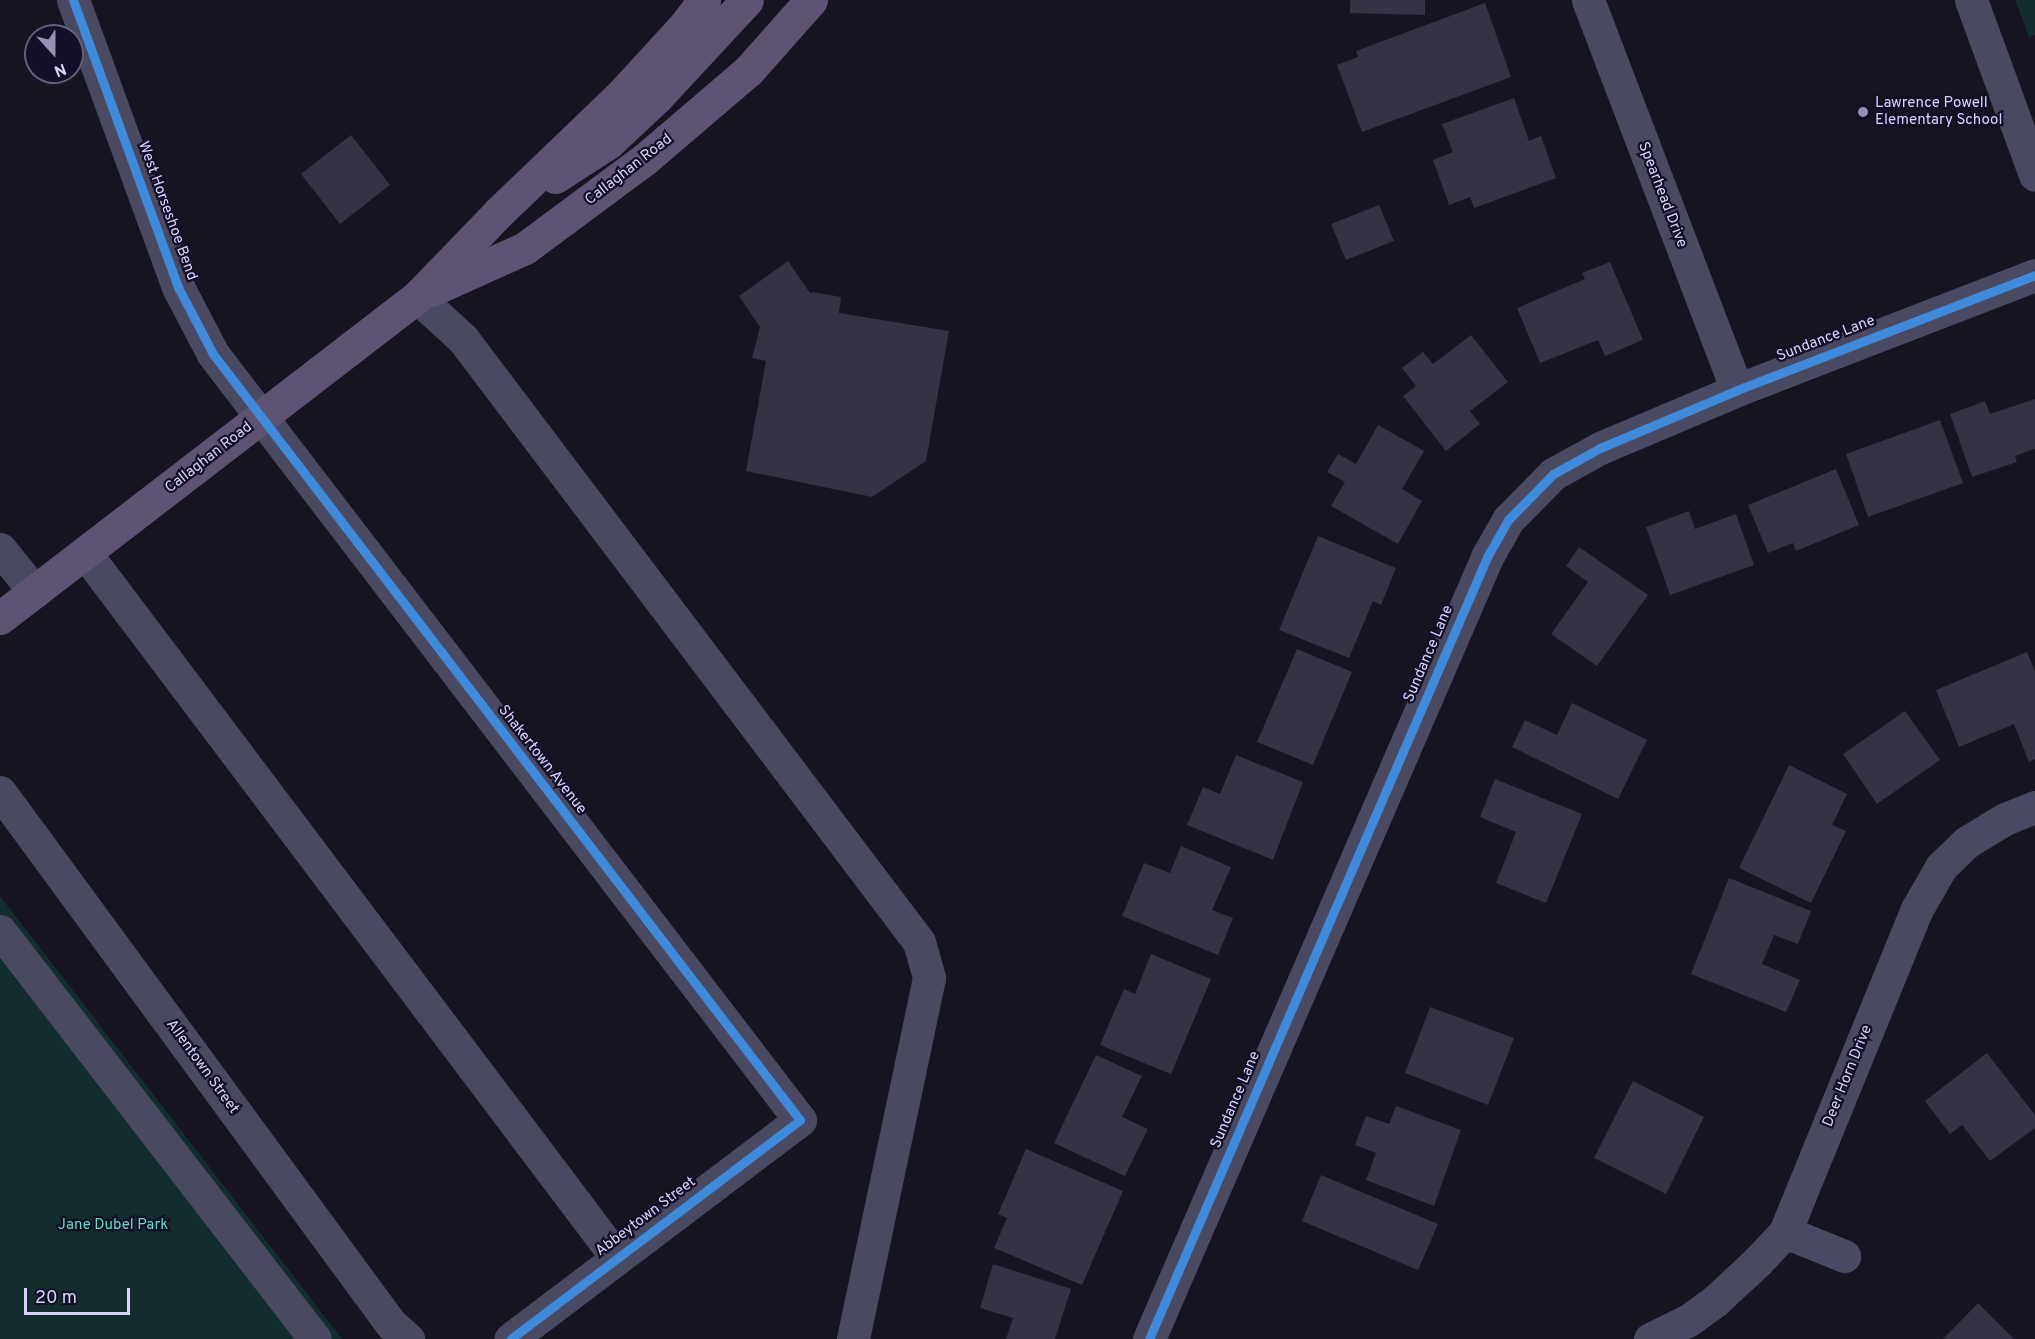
<!DOCTYPE html>
<html>
<head>
<meta charset="utf-8">
<style>
	body { margin:0 }
	#map { position:relative; width:2035px; height:1339px; overflow:hidden; background:#161421; font-family:Overpass,sans-serif }
	div>[style] { position:absolute }
	.green>* { inset:0; background:#132c2d }
	.building>* { inset:0; background:#343243 }
	.minor>* { height:33px; margin:-16.5px; padding:0 16.5px; transform-origin:16.5px; border-radius:16.5px; background:#4a4962 }
	.major>* { height:33px; margin:-16.5px; padding:0 16.5px; transform-origin:16.5px; border-radius:16.5px; background:#5e5373 }
	.cycleway>* { height:9px; margin:-4.5px; padding:0 4.5px; transform-origin:4.5px; border-radius:4.5px; background:#408adc }
	.dots>* { width:16px; height:16px; translate:-50% -50%; box-sizing:border-box; border:3px solid #130f26; border-radius:50% }
	span { translate:-50% -50%; white-space:nowrap; text-align:center; line-height:1.15; -webkit-text-stroke:4.5px #130f26; paint-order:stroke }
	.poi-label { font-size:15px; color:#d9d4ff }
	.left { translate:0 -50%; text-align:left }
	.street-label { font-size:15px; color:#d9d4ff }
	.park-label { font-size:15px; color:#5fe0c0 }
	.north { position:absolute; left:24px; top:24px; width:60px; height:60px; box-sizing:border-box; background:#130f26; border:2px solid #625e7d; border-radius:50%; rotate:159deg; font-size:16px; font-weight:700; line-height:24px; text-align:center; color:#d9d4ff }
	.north::after { content:''; display:block; margin:auto; width:21px; height:27px; background:#9591b1; clip-path:polygon(50% 0,100% 100%,50% 72%,0 100%) }
	.scale { position:absolute; left:24px; top:1288px; width:106px; height:27px; box-sizing:border-box; border:3px solid #d9d4ff; border-top:0; padding-left:8px; font-size:18px; line-height:21px; white-space:nowrap; color:#d9d4ff; -webkit-text-stroke:4px #130f26; paint-order:stroke }
</style>
</head>
<body>
<div id="map">
	<div class="green">
		<div style="clip-path:polygon(2015px 0,2035px 0,2035px 35px,2029px 37px)"></div>
		<div style="clip-path:polygon(0 896px,342px 1339px,0 1339px)"></div>
	</div>
	<div class="building">
		<div style="clip-path:polygon(1350px 0,1425px 0,1425px 15px,1350px 13px)"></div>
		<div style="clip-path:polygon(1485px 3px,1511px 77px,1362px 132px,1337px 65px,1358px 57px,1356px 51px)"></div>
		<div style="clip-path:polygon(1514px 98px,1529px 141px,1541px 136px,1556px 178px,1474px 208px,1470px 197px,1449px 205px,1433px 160px,1453px 152px,1442px 124px)"></div>
		<div style="clip-path:polygon(351px 135px,390px 185px,340px 224px,301px 174px)"></div>
		<div style="clip-path:polygon(1379px 205px,1394px 241px,1346px 260px,1331px 224px)"></div>
		<div style="clip-path:polygon(788px 261px,810px 293px,813px 292px,841px 297px,839px 313px,949px 331px,926px 461px,872px 497px,746px 471px,766px 361px,752px 358px,760px 327px,739px 296px)"></div>
		<div style="clip-path:polygon(1610px 262px,1643px 340px,1605px 356px,1598px 340px,1540px 363px,1517px 308px,1585px 279px,1582px 273px)"></div>
		<div style="clip-path:polygon(1471px 335px,1508px 382px,1470px 411px,1480px 424px,1446px 451px,1403px 396px,1416px 386px,1402px 368px,1423px 352px,1433px 364px)"></div>
		<div style="clip-path:polygon(2035px 399px,2035px 449px,2015px 456px,2017px 462px,1972px 477px,1950px 414px,1985px 401px,1990px 414px)"></div>
		<div style="clip-path:polygon(1940px 420px,1963px 483px,1868px 517px,1846px 454px)"></div>
		<div style="clip-path:polygon(1378px 425px,1424px 451px,1402px 489px,1422px 501px,1398px 544px,1331px 506px,1345px 482px,1327px 472px,1338px 454px,1356px 464px)"></div>
		<div style="clip-path:polygon(1836px 469px,1859px 525px,1796px 551px,1793px 543px,1768px 553px,1748px 505px)"></div>
		<div style="clip-path:polygon(1689px 511px,1695px 529px,1736px 514px,1754px 565px,1670px 595px,1646px 527px)"></div>
		<div style="clip-path:polygon(1318px 536px,1396px 568px,1381px 605px,1373px 601px,1349px 658px,1279px 630px)"></div>
		<div style="clip-path:polygon(1579px 547px,1648px 595px,1597px 666px,1551px 634px,1588px 582px,1566px 566px)"></div>
		<div style="clip-path:polygon(1297px 649px,1352px 672px,1313px 765px,1257px 742px)"></div>
		<div style="clip-path:polygon(2027px 652px,2035px 671px,2035px 759px,2029px 762px,2014px 724px,1959px 747px,1936px 690px)"></div>
		<div style="clip-path:polygon(1572px 703px,1647px 740px,1618px 799px,1512px 747px,1525px 720px,1557px 735px)"></div>
		<div style="clip-path:polygon(1905px 711px,1940px 760px,1877px 804px,1843px 754px)"></div>
		<div style="clip-path:polygon(1236px 755px,1303px 782px,1273px 860px,1187px 825px,1203px 787px,1220px 794px)"></div>
		<div style="clip-path:polygon(1789px 765px,1847px 794px,1832px 825px,1846px 831px,1811px 903px,1739px 868px)"></div>
		<div style="clip-path:polygon(1495px 779px,1582px 814px,1546px 903px,1496px 883px,1516px 832px,1480px 817px)"></div>
		<div style="clip-path:polygon(1181px 846px,1231px 867px,1212px 910px,1233px 918px,1218px 955px,1122px 916px,1144px 863px,1170px 873px)"></div>
		<div style="clip-path:polygon(1729px 878px,1811px 911px,1798px 944px,1774px 935px,1762px 964px,1800px 980px,1786px 1012px,1691px 974px)"></div>
		<div style="clip-path:polygon(1151px 954px,1211px 979px,1171px 1074px,1100px 1045px,1124px 989px,1135px 994px)"></div>
		<div style="clip-path:polygon(1430px 1007px,1514px 1038px,1488px 1105px,1405px 1073px)"></div>
		<div style="clip-path:polygon(1987px 1053px,2035px 1115px,2035px 1128px,1990px 1161px,1962px 1125px,1950px 1134px,1925px 1101px)"></div>
		<div style="clip-path:polygon(1096px 1055px,1142px 1076px,1122px 1117px,1148px 1129px,1125px 1176px,1054px 1143px)"></div>
		<div style="clip-path:polygon(1633px 1081px,1704px 1117px,1666px 1194px,1594px 1158px)"></div>
		<div style="clip-path:polygon(1396px 1106px,1461px 1130px,1434px 1206px,1366px 1180px,1376px 1153px,1355px 1145px,1366px 1116px,1389px 1124px)"></div>
		<div style="clip-path:polygon(1026px 1149px,1123px 1191px,1082px 1285px,994px 1248px,1007px 1218px,998px 1214px)"></div>
		<div style="clip-path:polygon(1321px 1175px,1438px 1224px,1418px 1270px,1302px 1221px)"></div>
		<div style="clip-path:polygon(993px 1264px,1071px 1289px,1055px 1339px,1006px 1339px,1013px 1318px,980px 1308px)"></div>
		<div style="clip-path:polygon(1978px 1303px,2014px 1339px,1943px 1339px)"></div>
	</div>
	<div class="minor">
		<div style="left:73px;top:0;width:308px;rotate:69.9deg"></div>
		<div style="left:179px;top:289px;width:73px;rotate:62.4deg"></div>
		<div style="left:213px;top:354px;width:965px;rotate:52.54deg"></div>
		<div style="left:800px;top:1120px;width:363px;rotate:142.9deg"></div>
		<div style="left:1588px;top:0;width:417px;rotate:69.1deg"></div>
		<div style="left:1971px;top:0;width:186px;rotate:69.9deg"></div>
		<div style="left:417px;top:297px;width:62px;rotate:42.4deg"></div>
		<div style="left:463px;top:339px;width:756px;rotate:52.9deg"></div>
		<div style="left:919px;top:942px;width:37px;rotate:74deg"></div>
		<div style="left:929px;top:978px;width:369px;rotate:101.9deg"></div>
		<div style="left:0;top:549px;width:55px;rotate:50.9deg"></div>
		<div style="left:86px;top:554px;width:882px;rotate:52.97deg"></div>
		<div style="left:0;top:792px;width:660px;rotate:53.69deg"></div>
		<div style="left:391px;top:1324px;width:23px;rotate:41deg"></div>
		<div style="left:0;top:931px;width:515px;rotate:52.33deg"></div>
		<div style="left:1785px;top:1232px;width:64px;rotate:22.1deg"></div>
		<div style="left:1149px;top:1339px;width:852px;rotate:-66.62deg"></div>
		<div style="left:1487px;top:557px;width:43px;rotate:-60.4deg"></div>
		<div style="left:1508px;top:520px;width:64px;rotate:-45.6deg"></div>
		<div style="left:1553px;top:474px;width:54px;rotate:-29deg"></div>
		<div style="left:1600px;top:448px;width:149px;rotate:-22.9deg"></div>
		<div style="left:1737px;top:390px;width:319px;rotate:-21.1deg"></div>
		<div style="left:1650px;top:1339px;width:43px;rotate:-26deg"></div>
		<div style="left:1689px;top:1320px;width:32px;rotate:-36deg"></div>
		<div style="left:1715px;top:1301px;width:59px;rotate:-42.9deg"></div>
		<div style="left:1758px;top:1261px;width:40px;rotate:-47deg"></div>
		<div style="left:1785px;top:1232px;width:349px;rotate:-67.8deg"></div>
		<div style="left:1917px;top:909px;width:48px;rotate:-60.3deg"></div>
		<div style="left:1941px;top:867px;width:36px;rotate:-44deg"></div>
		<div style="left:1967px;top:842px;width:44px;rotate:-31.2deg"></div>
		<div style="left:2005px;top:819px;width:32px;rotate:-22deg"></div>
	</div>
	<div class="major">
		<div style="left:555px;top:177px;width:63px;rotate:-32.7deg"></div>
		<div style="left:608px;top:143px;width:67px;rotate:-43.2deg"></div>
		<div style="left:657px;top:97px;width:132px;rotate:-47.1deg"></div>
		<div style="left:432px;top:290px;width:102px;rotate:-24.3deg"></div>
		<div style="left:525px;top:248px;width:149px;rotate:-36.6deg"></div>
		<div style="left:645px;top:159px;width:135px;rotate:-40.5deg"></div>
		<div style="left:748px;top:71px;width:95px;rotate:-48.4deg"></div>
		<div style="left:0;top:618px;width:526px;rotate:-37.59deg"></div>
		<div style="left:417px;top:297px;width:117px;rotate:-46deg"></div>
		<div style="left:498px;top:213px;width:173px;rotate:-43.8deg"></div>
		<div style="left:623px;top:93px;width:93px;rotate:-47.6deg"></div>
		<div style="left:686px;top:24px;width:30px;rotate:-53deg"></div>
	</div>
	<div class="cycleway">
		<div style="left:73px;top:0;width:308px;rotate:69.9deg"></div>
		<div style="left:179px;top:289px;width:73px;rotate:62.4deg"></div>
		<div style="left:213px;top:354px;width:965px;rotate:52.54deg"></div>
		<div style="left:800px;top:1120px;width:363px;rotate:142.9deg"></div>
		<div style="left:1149px;top:1339px;width:852px;rotate:-66.62deg"></div>
		<div style="left:1487px;top:557px;width:43px;rotate:-60.4deg"></div>
		<div style="left:1508px;top:520px;width:64px;rotate:-45.6deg"></div>
		<div style="left:1553px;top:474px;width:54px;rotate:-29deg"></div>
		<div style="left:1600px;top:448px;width:149px;rotate:-22.9deg"></div>
		<div style="left:1737px;top:390px;width:319px;rotate:-21.1deg"></div>
	</div>
	<div class="dots">
		<div style="left:1863px;top:112px;background:#9591b1"></div>
	</div>
	<div class="poi-label">
		<span class="left" style="left:1875px;top:112px">Lawrence Powell<br>Elementary School</span>
	</div>
	<div class="street-label">
		<span style="left:629px;top:170px;rotate:-38deg">Callaghan Road</span>
		<span style="left:1662px;top:195px;rotate:69deg">Spearhead Drive</span>
		<span style="left:167px;top:211px;rotate:70deg">West Horseshoe Bend</span>
		<span style="left:1826px;top:339px;rotate:-21deg">Sundance Lane</span>
		<span style="left:209px;top:458px;rotate:-38deg">Callaghan Road</span>
		<span style="left:1429px;top:654px;rotate:-67deg">Sundance Lane</span>
		<span style="left:542px;top:760px;rotate:52deg">Shakertown Avenue</span>
		<span style="left:202px;top:1067px;rotate:54deg">Allentown Street</span>
		<span style="left:1848px;top:1076px;rotate:-68deg">Deer Horn Drive</span>
		<span style="left:1236px;top:1100px;rotate:-67deg">Sundance Lane</span>
		<span style="left:646px;top:1217px;rotate:-37deg">Abbeytown Street</span>
	</div>
	<div class="park-label">
		<span style="left:113px;top:1226px">Jane Dubel Park</span>
	</div>
	<div class="north">N</div>
	<div class="scale">20 m</div>
</div>
</body>
</html>
